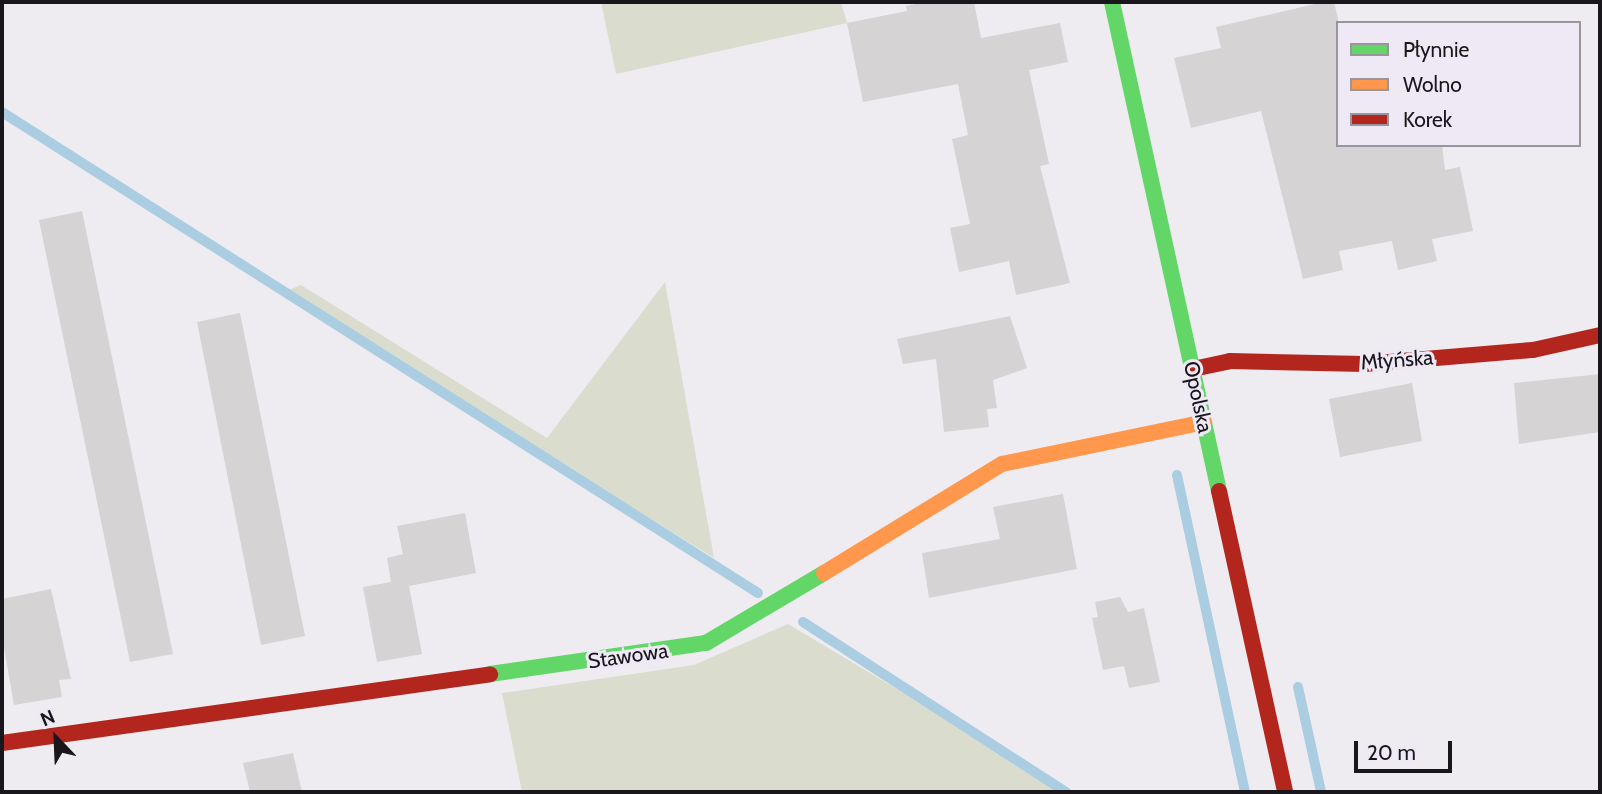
<!DOCTYPE html>
<html>
<head>
<meta charset="utf-8">
<style>
	body { margin:0 }
	#map { position:relative; width:1602px; height:794px; overflow:hidden; background:#eeecf1; font-family:Cabin,sans-serif }
	div>[style] { position:absolute }
	.green>* { inset:0; background:#daddcd }
	.stream>* { height:10px; margin:-5px; padding:0 5px; transform-origin:5px; border-radius:5px; background:#abcde2 }
	.building>* { inset:0; background:#d6d3d4 }
	.fast>* { height:16px; margin:-8px; padding:0 8px; transform-origin:8px; border-radius:8px; background:#63d668 }
	.slow>* { height:16px; margin:-8px; padding:0 8px; transform-origin:8px; border-radius:8px; background:#ff974d }
	.jam>* { height:16px; margin:-8px; padding:0 8px; transform-origin:8px; border-radius:8px; background:#b3261e }
	span { translate:-50% -50%; white-space:nowrap; text-align:center; line-height:1.15; -webkit-text-stroke:6px #eee9f4; paint-order:stroke }
	.street-label { font-size:21px; color:#19171b }
	.frame { position:absolute; inset:0; border:4px solid #19171b; pointer-events:none }
	.legend { position:absolute; left:1336px; top:21px; width:245px; height:126px; box-sizing:border-box; background:#eee9f4; border:2px solid #99959d; margin:0; padding:9px 12px; list-style:none; font-size:21px; color:#19171b }
	.legend li { display:flex; align-items:center; gap:14px; height:35px }
	.legend b { width:35px; border:2px solid #99959d }
	.north { position:absolute; left:21px; top:703px; width:70px; height:70px; -webkit-text-stroke:5px #eee9f4; paint-order:stroke; rotate:337deg; font-size:19px; font-weight:700; line-height:28px; text-align:center; color:#19171b }
	.north::after { content:''; display:block; margin:auto; width:24px; height:32px; background:#19171b; clip-path:polygon(50% 0,100% 100%,50% 72%,0 100%) }
	.scale { position:absolute; left:1354px; top:741px; width:98px; height:32px; box-sizing:border-box; border:4px solid #19171b; border-top:0; padding-left:9px; font-size:21px; line-height:24px; white-space:nowrap; color:#19171b; -webkit-text-stroke:5px #eee9f4; paint-order:stroke }
</style>
</head>
<body>
<div id="map">
	<div class="green">
		<div style="clip-path:polygon(601px 2px,841px 2px,847px 23px,616px 74px)"></div>
		<div style="clip-path:polygon(665px 282px,714px 558px,283px 292px,301px 285px,547px 438px)"></div>
		<div style="clip-path:polygon(788px 624px,1051px 781px,1066px 792px,522px 792px,502px 693px,694px 665px)"></div>
	</div>
	<div class="stream">
		<div style="left:2px;top:112px;width:896px;rotate:32.47deg"></div>
		<div style="left:1177px;top:475px;width:324px;rotate:77.9deg"></div>
		<div style="left:803px;top:622px;width:313px;rotate:32.9deg"></div>
		<div style="left:1298px;top:687px;width:107px;rotate:77.6deg"></div>
	</div>
	<div class="building">
		<div style="clip-path:polygon(925px 2px,974px 2px,981px 38px,1060px 23px,1068px 62px,1029px 70px,1049px 164px,1040px 166px,1070px 283px,1016px 295px,1009px 261px,959px 272px,950px 228px,970px 224px,952px 139px,968px 135px,958px 84px,863px 102px,847px 23px,907px 11px,906px 6px)"></div>
		<div style="clip-path:polygon(1323px 2px,1334px 2px,1338px 19px,1338px 145px,1442px 145px,1445px 170px,1460px 167px,1473px 231px,1432px 239px,1437px 261px,1398px 270px,1392px 241px,1339px 251px,1343px 270px,1303px 279px,1261px 111px,1191px 128px,1174px 58px,1221px 48px,1216px 27px)"></div>
		<div style="clip-path:polygon(82px 211px,173px 654px,130px 662px,39px 220px)"></div>
		<div style="clip-path:polygon(240px 313px,305px 636px,261px 645px,197px 322px)"></div>
		<div style="clip-path:polygon(1010px 316px,1027px 368px,993px 380px,997px 408px,987px 409px,989px 427px,944px 432px,936px 359px,903px 364px,897px 339px)"></div>
		<div style="clip-path:polygon(1600px 374px,1600px 432px,1519px 444px,1514px 383px)"></div>
		<div style="clip-path:polygon(1412px 383px,1422px 441px,1340px 457px,1329px 399px)"></div>
		<div style="clip-path:polygon(1063px 494px,1077px 569px,929px 598px,922px 553px,1000px 539px,993px 507px)"></div>
		<div style="clip-path:polygon(465px 513px,476px 573px,409px 586px,422px 654px,377px 662px,363px 587px,391px 582px,387px 558px,403px 554px,397px 526px)"></div>
		<div style="clip-path:polygon(51px 589px,71px 679px,59px 680px,62px 697px,14px 705px,2px 636px,2px 599px)"></div>
		<div style="clip-path:polygon(1120px 597px,1128px 612px,1144px 608px,1160px 682px,1129px 688px,1124px 666px,1103px 670px,1092px 618px,1098px 617px,1095px 602px)"></div>
		<div style="clip-path:polygon(293px 753px,302px 792px,250px 792px,243px 763px)"></div>
	</div>
	<div class="fast">
		<div style="left:1112px;top:2px;width:501px;rotate:77.66deg"></div>
		<div style="left:490px;top:674px;width:218px;rotate:-8.2deg"></div>
		<div style="left:706px;top:643px;width:137px;rotate:-30.7deg"></div>
	</div>
	<div class="slow">
		<div style="left:824px;top:573px;width:209px;rotate:-31.5deg"></div>
		<div style="left:1002px;top:464px;width:206px;rotate:-11.7deg"></div>
	</div>
	<div class="jam">
		<div style="left:1193px;top:369px;width:38px;rotate:-12deg"></div>
		<div style="left:1230px;top:361px;width:135px;rotate:1.3deg"></div>
		<div style="left:1365px;top:364px;width:169px;rotate:-4.8deg"></div>
		<div style="left:1533px;top:350px;width:69px;rotate:-12.6deg"></div>
		<div style="left:1219px;top:491px;width:308px;rotate:77.6deg"></div>
		<div style="left:2px;top:743px;width:493px;rotate:-8deg"></div>
	</div>
	<div class="street-label">
		<span style="left:1397px;top:360px;rotate:-4deg">Młyńska</span>
		<span style="left:1198px;top:397px;rotate:78deg">Opolska</span>
		<span style="left:628px;top:656px;rotate:-8deg">Stawowa</span>
	</div>
	<div class="frame"></div>
	<ul class="legend">
	<li><b style="height:9px;background:#63d668"></b>Płynnie</li>
	<li><b style="height:9px;background:#ff974d"></b>Wolno</li>
	<li><b style="height:9px;background:#b3261e"></b>Korek</li>
	</ul>
	<div class="north">N</div>
	<div class="scale">20 m</div>
</div>
</body>
</html>
